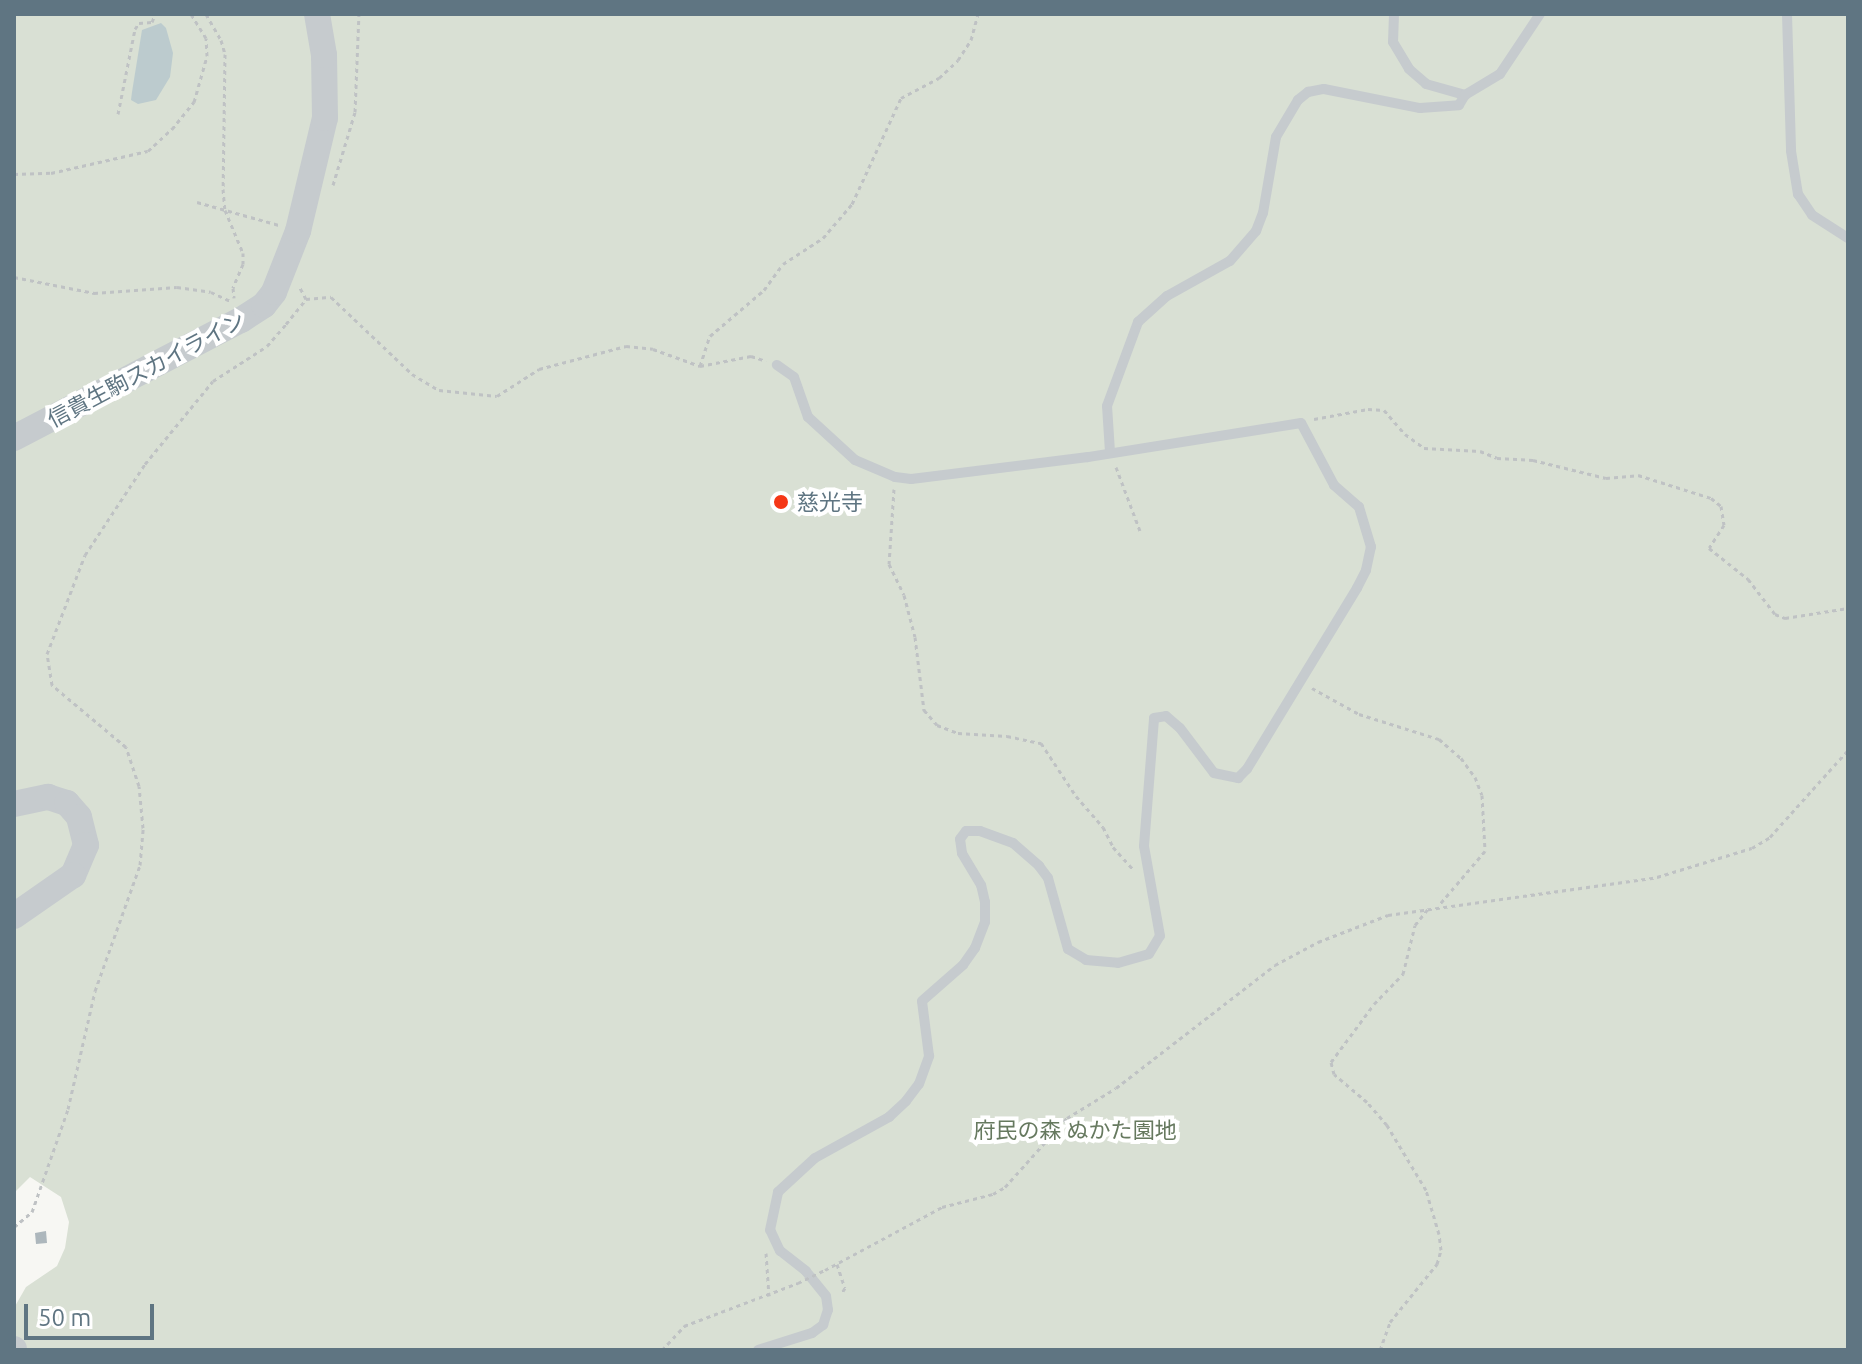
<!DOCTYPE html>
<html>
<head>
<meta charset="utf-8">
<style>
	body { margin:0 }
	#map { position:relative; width:1862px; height:1364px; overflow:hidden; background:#f7f7f3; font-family:Ubuntu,"Noto Sans JP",sans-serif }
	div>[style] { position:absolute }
	.green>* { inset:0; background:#d9e0d4 }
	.water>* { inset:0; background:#bccbce }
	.building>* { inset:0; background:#adb7bc }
	.path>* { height:3px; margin-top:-1.5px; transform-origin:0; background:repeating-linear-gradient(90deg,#bfc2c4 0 4px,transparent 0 8px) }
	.service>* { height:10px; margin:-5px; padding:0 5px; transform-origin:5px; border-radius:5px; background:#c6cbce }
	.tertiary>* { height:26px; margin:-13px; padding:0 13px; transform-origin:13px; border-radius:13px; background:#c6cbce }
	.path-bridge>* { height:3px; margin-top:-1.5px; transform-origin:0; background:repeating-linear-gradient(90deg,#bfc2c4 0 4px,transparent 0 8px) }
	.dots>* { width:22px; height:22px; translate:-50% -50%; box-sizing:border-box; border:4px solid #fff; border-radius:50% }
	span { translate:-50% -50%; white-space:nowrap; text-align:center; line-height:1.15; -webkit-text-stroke:8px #fff; paint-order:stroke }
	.street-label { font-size:22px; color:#5f7582 }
	.poi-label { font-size:22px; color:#5f7582 }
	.left { translate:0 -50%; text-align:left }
	.park-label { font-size:22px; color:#66795f }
	.frame { position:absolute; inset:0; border:16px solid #5f7582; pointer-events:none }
	.scale { position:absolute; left:24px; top:1304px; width:130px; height:36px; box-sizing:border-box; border:4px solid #5f7582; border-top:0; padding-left:10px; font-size:24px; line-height:28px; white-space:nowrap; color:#5f7582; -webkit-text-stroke:6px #fff; paint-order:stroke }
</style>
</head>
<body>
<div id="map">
	<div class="green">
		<div style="clip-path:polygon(14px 14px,1848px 14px,1848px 1350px,14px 1350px,14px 1308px,26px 1287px,57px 1266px,65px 1248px,69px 1222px,61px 1197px,30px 1177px,14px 1193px)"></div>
	</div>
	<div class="water">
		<div style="clip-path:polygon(161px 23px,166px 28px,173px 53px,170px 77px,156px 100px,138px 104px,131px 100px,132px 92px,142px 30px)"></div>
	</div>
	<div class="building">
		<div style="clip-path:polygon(46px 1231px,47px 1243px,36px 1244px,35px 1233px)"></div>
	</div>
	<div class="path">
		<div style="left:206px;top:14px;width:30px;rotate:60deg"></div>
		<div style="left:221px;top:40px;width:15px;rotate:74deg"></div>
		<div style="left:225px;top:54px;width:135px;rotate:90.8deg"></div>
		<div style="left:223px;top:189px;width:21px;rotate:85deg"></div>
		<div style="left:225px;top:210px;width:47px;rotate:67.3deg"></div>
		<div style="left:243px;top:253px;width:11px;rotate:90deg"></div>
		<div style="left:243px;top:264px;width:26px;rotate:113deg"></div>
		<div style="left:233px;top:288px;width:10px;rotate:84deg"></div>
		<div style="left:118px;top:114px;width:87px;rotate:-78.7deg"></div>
		<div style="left:135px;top:29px;width:7px;rotate:-56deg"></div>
		<div style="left:139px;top:23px;width:13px;rotate:-4deg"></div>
		<div style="left:152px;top:22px;width:9px;rotate:-69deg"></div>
		<div style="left:14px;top:174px;width:37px;rotate:-2deg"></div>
		<div style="left:51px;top:173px;width:99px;rotate:-12.8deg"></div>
		<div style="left:148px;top:151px;width:33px;rotate:-43deg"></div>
		<div style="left:172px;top:129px;width:35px;rotate:-51deg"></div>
		<div style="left:194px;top:102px;width:48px;rotate:-74.2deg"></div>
		<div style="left:207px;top:56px;width:18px;rotate:-93deg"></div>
		<div style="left:206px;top:38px;width:28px;rotate:-122deg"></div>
		<div style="left:333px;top:185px;width:76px;rotate:-73.2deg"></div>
		<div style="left:355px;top:112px;width:98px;rotate:-87.7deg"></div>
		<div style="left:197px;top:202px;width:85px;rotate:15.7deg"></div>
		<div style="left:14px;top:277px;width:82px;rotate:11.3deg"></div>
		<div style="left:94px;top:293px;width:83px;rotate:-4.1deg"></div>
		<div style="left:177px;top:287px;width:34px;rotate:8deg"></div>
		<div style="left:211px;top:292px;width:21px;rotate:25deg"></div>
		<div style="left:306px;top:299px;width:25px;rotate:-5deg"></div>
		<div style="left:331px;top:297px;width:112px;rotate:43.5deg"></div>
		<div style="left:412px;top:374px;width:31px;rotate:31deg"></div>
		<div style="left:439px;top:390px;width:58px;rotate:5.9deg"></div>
		<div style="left:497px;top:396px;width:50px;rotate:-32.7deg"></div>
		<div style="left:539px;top:369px;width:90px;rotate:-14.8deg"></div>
		<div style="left:626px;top:346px;width:27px;rotate:6deg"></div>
		<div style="left:653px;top:349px;width:50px;rotate:19.9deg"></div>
		<div style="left:700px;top:366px;width:52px;rotate:-11.1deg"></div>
		<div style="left:751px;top:356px;width:16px;rotate:18deg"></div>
		<div style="left:700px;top:366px;width:32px;rotate:-72deg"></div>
		<div style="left:710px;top:336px;width:71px;rotate:-40.4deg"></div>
		<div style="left:764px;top:290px;width:32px;rotate:-54deg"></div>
		<div style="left:783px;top:264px;width:48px;rotate:-33deg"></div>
		<div style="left:823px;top:238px;width:45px;rotate:-49.5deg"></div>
		<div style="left:852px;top:204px;width:117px;rotate:-65.2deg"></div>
		<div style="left:901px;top:98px;width:43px;rotate:-27.8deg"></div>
		<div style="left:939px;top:78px;width:26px;rotate:-43deg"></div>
		<div style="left:958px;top:60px;width:24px;rotate:-57deg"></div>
		<div style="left:971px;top:40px;width:27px;rotate:-75deg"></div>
		<div style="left:1314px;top:419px;width:55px;rotate:-10.5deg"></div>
		<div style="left:1368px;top:409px;width:16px;rotate:4deg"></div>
		<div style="left:1384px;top:410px;width:32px;rotate:49deg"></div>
		<div style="left:1405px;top:434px;width:24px;rotate:36deg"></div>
		<div style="left:1424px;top:448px;width:56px;rotate:3.1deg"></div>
		<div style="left:1480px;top:451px;width:18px;rotate:22deg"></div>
		<div style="left:1497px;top:458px;width:36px;rotate:3deg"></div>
		<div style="left:1533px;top:460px;width:75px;rotate:13.9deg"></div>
		<div style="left:1606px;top:478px;width:32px;rotate:-5deg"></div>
		<div style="left:1638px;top:475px;width:77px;rotate:17.5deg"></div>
		<div style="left:1711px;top:498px;width:13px;rotate:39deg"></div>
		<div style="left:1721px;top:506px;width:19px;rotate:81deg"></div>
		<div style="left:1724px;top:525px;width:27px;rotate:123deg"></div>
		<div style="left:1709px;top:548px;width:50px;rotate:38.5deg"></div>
		<div style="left:1748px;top:579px;width:44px;rotate:52.4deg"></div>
		<div style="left:1775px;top:614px;width:11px;rotate:22deg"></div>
		<div style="left:1785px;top:618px;width:64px;rotate:-9deg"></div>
		<div style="left:1116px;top:467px;width:68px;rotate:69.4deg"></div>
		<div style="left:894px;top:489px;width:75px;rotate:93.8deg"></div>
		<div style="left:889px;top:564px;width:34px;rotate:64deg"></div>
		<div style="left:904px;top:595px;width:43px;rotate:75.3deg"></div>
		<div style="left:915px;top:637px;width:74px;rotate:83deg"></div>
		<div style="left:924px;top:710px;width:20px;rotate:49deg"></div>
		<div style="left:937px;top:725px;width:22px;rotate:21deg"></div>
		<div style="left:958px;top:733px;width:49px;rotate:3.5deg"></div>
		<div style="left:1007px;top:736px;width:35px;rotate:12deg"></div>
		<div style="left:1041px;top:743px;width:64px;rotate:56.6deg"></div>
		<div style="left:1076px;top:796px;width:41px;rotate:48.9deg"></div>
		<div style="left:1103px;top:827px;width:22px;rotate:63deg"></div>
		<div style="left:1113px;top:847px;width:31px;rotate:48deg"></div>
		<div style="left:1312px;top:688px;width:54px;rotate:29deg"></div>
		<div style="left:1359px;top:714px;width:84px;rotate:17.4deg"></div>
		<div style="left:1439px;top:739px;width:29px;rotate:41deg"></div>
		<div style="left:1461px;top:758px;width:24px;rotate:54deg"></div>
		<div style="left:1475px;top:777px;width:19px;rotate:69deg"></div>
		<div style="left:1482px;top:795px;width:56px;rotate:86.9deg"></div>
		<div style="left:1485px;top:851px;width:71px;rotate:130.4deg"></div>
		<div style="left:14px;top:1227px;width:23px;rotate:-40deg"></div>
		<div style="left:32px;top:1212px;width:109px;rotate:-70.7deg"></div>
		<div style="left:68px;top:1109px;width:121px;rotate:-77.1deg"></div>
		<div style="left:95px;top:991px;width:134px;rotate:-70.3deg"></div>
		<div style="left:140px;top:865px;width:37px;rotate:-85deg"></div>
		<div style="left:143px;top:828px;width:42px;rotate:-95.4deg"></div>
		<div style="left:139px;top:786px;width:41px;rotate:-108.4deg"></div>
		<div style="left:126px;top:747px;width:97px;rotate:-140deg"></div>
		<div style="left:52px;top:685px;width:31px;rotate:-99deg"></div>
		<div style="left:47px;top:654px;width:106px;rotate:-69deg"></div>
		<div style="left:85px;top:555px;width:109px;rotate:-56.6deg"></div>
		<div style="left:145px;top:464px;width:107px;rotate:-50.7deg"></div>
		<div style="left:213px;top:381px;width:64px;rotate:-32.9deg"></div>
		<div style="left:267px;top:346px;width:29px;rotate:-49deg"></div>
		<div style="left:286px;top:324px;width:32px;rotate:-51deg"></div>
		<div style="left:306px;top:299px;width:15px;rotate:-118deg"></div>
		<div style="left:766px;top:1253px;width:43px;rotate:86deg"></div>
		<div style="left:837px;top:1264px;width:25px;rotate:72deg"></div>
		<div style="left:845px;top:1288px;width:7px;rotate:124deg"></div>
		<div style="left:825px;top:1270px;width:133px;rotate:-28.3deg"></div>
		<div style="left:942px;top:1207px;width:53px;rotate:-14.3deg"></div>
		<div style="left:993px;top:1194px;width:14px;rotate:-30deg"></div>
		<div style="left:1005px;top:1187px;width:93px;rotate:-48.1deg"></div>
		<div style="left:1067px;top:1118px;width:57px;rotate:-31.5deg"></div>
		<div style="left:1116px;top:1088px;width:201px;rotate:-37.7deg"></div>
		<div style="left:1275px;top:965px;width:49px;rotate:-28.1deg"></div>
		<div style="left:1318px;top:942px;width:75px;rotate:-21.1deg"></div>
		<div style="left:1388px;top:915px;width:272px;rotate:-8deg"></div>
		<div style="left:1657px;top:877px;width:99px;rotate:-17deg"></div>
		<div style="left:1752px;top:848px;width:21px;rotate:-31deg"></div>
		<div style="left:1770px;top:837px;width:117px;rotate:-48.1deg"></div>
		<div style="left:662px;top:1350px;width:33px;rotate:-47deg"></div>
		<div style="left:684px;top:1326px;width:122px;rotate:-20.7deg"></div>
		<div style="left:1380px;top:1350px;width:30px;rotate:-70deg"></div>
		<div style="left:1390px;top:1322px;width:75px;rotate:-51deg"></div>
		<div style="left:1437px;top:1264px;width:15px;rotate:-74deg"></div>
		<div style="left:1441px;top:1250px;width:16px;rotate:-97deg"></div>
		<div style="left:1439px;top:1234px;width:46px;rotate:-106.5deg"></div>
		<div style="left:1426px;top:1190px;width:76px;rotate:-121deg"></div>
		<div style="left:1387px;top:1125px;width:30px;rotate:-131deg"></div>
		<div style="left:1367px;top:1102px;width:43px;rotate:-139.7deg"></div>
		<div style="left:1334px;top:1074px;width:12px;rotate:-104deg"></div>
		<div style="left:1331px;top:1062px;width:72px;rotate:-53.4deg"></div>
		<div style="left:1374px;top:1004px;width:42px;rotate:-46deg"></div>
		<div style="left:1403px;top:974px;width:50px;rotate:-76.2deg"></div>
		<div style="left:1415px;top:925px;width:21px;rotate:-51deg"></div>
	</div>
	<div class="service">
		<div style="left:1394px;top:14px;width:28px;rotate:92deg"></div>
		<div style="left:1393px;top:42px;width:31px;rotate:59deg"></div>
		<div style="left:1409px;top:69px;width:23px;rotate:41deg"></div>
		<div style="left:1426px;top:84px;width:41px;rotate:15.8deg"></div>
		<div style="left:1787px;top:14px;width:137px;rotate:88.3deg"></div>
		<div style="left:1791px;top:151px;width:44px;rotate:80.8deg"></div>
		<div style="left:1798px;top:194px;width:25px;rotate:56deg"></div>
		<div style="left:1812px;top:215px;width:43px;rotate:32.6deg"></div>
		<div style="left:1110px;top:452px;width:46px;rotate:-93.7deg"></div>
		<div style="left:1107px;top:406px;width:90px;rotate:-69.7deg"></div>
		<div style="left:1138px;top:322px;width:39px;rotate:-42deg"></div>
		<div style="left:1167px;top:296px;width:72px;rotate:-29.1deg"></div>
		<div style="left:1230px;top:261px;width:40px;rotate:-49deg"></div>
		<div style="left:1256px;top:231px;width:19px;rotate:-69deg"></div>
		<div style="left:1263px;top:213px;width:77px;rotate:-80.3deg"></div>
		<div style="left:1276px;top:137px;width:43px;rotate:-59.3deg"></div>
		<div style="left:1298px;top:100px;width:13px;rotate:-39deg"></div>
		<div style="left:1308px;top:92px;width:16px;rotate:-11deg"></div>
		<div style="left:1324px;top:89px;width:98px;rotate:11.2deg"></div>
		<div style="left:1420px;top:108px;width:39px;rotate:-4deg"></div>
		<div style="left:1459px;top:105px;width:12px;rotate:-59deg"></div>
		<div style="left:1465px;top:95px;width:41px;rotate:-31deg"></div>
		<div style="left:1500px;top:74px;width:72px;rotate:-56.3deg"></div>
		<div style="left:758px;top:1350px;width:57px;rotate:-17.5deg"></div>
		<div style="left:812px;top:1333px;width:14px;rotate:-36deg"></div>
		<div style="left:823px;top:1325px;width:16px;rotate:-72deg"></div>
		<div style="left:828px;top:1310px;width:14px;rotate:-98deg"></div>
		<div style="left:826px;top:1296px;width:32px;rotate:-129deg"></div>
		<div style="left:806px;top:1271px;width:33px;rotate:-142deg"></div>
		<div style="left:780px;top:1251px;width:23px;rotate:-115deg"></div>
		<div style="left:770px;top:1230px;width:39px;rotate:-78deg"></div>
		<div style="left:778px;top:1192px;width:50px;rotate:-42.6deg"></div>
		<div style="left:815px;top:1158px;width:85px;rotate:-29deg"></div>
		<div style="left:889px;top:1117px;width:23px;rotate:-43deg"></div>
		<div style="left:906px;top:1101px;width:21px;rotate:-53deg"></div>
		<div style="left:919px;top:1084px;width:30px;rotate:-70deg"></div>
		<div style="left:929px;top:1056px;width:55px;rotate:-97.3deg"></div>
		<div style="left:922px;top:1001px;width:55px;rotate:-41.3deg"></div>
		<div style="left:963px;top:965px;width:21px;rotate:-55deg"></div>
		<div style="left:975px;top:948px;width:28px;rotate:-69deg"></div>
		<div style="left:985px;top:922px;width:20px;rotate:-90deg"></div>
		<div style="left:985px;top:902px;width:17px;rotate:-103deg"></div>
		<div style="left:981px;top:885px;width:37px;rotate:-121deg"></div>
		<div style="left:962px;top:853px;width:14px;rotate:-98deg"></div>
		<div style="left:960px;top:839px;width:10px;rotate:-53deg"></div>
		<div style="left:966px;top:831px;width:14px"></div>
		<div style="left:980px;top:831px;width:35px;rotate:20deg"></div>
		<div style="left:1013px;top:843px;width:35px;rotate:41deg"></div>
		<div style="left:1039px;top:866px;width:15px;rotate:53deg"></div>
		<div style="left:1048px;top:878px;width:74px;rotate:74.3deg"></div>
		<div style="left:1068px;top:949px;width:21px;rotate:31deg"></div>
		<div style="left:1086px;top:960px;width:32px;rotate:5deg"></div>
		<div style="left:1118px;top:963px;width:32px;rotate:-16deg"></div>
		<div style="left:1149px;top:954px;width:21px;rotate:-59deg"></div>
		<div style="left:1160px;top:936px;width:91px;rotate:-100.1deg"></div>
		<div style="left:1144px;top:846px;width:128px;rotate:-85.5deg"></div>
		<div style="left:1154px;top:718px;width:12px;rotate:-9deg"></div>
		<div style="left:1166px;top:716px;width:18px;rotate:41deg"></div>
		<div style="left:1180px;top:728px;width:56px;rotate:52.9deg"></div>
		<div style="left:1214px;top:773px;width:25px;rotate:12deg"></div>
		<div style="left:1238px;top:778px;width:13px;rotate:-45deg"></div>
		<div style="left:1247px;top:769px;width:212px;rotate:-58.7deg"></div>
		<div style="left:1357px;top:588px;width:20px;rotate:-63deg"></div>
		<div style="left:1366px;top:570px;width:24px;rotate:-78deg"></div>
		<div style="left:1371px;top:547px;width:42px;rotate:-106.7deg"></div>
		<div style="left:1359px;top:507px;width:33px;rotate:-139deg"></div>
		<div style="left:1334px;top:485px;width:70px;rotate:-118deg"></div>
		<div style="left:1301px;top:423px;width:216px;rotate:170.9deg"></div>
		<div style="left:1088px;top:457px;width:178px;rotate:172.9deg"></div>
		<div style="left:911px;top:479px;width:16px;rotate:-173deg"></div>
		<div style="left:895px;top:477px;width:43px;rotate:-157deg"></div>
		<div style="left:855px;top:460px;width:64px;rotate:-137.5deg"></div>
		<div style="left:808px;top:417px;width:42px;rotate:-109.3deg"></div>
		<div style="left:794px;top:377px;width:21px;rotate:-145deg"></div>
	</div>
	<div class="tertiary">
		<div style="left:14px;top:438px;width:256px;rotate:-27.5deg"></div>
		<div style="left:241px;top:320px;width:27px;rotate:-33deg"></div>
		<div style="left:264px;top:305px;width:16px;rotate:-52deg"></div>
		<div style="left:274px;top:292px;width:66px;rotate:-68.5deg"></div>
		<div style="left:298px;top:231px;width:116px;rotate:-76.6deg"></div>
		<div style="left:325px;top:118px;width:63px;rotate:-90.9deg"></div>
		<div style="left:324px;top:55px;width:42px;rotate:-99.7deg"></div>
		<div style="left:14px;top:804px;width:35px;rotate:-12deg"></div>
		<div style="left:48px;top:797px;width:20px;rotate:18deg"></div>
		<div style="left:67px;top:803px;width:18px;rotate:49deg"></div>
		<div style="left:79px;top:817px;width:29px;rotate:76deg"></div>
		<div style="left:86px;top:845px;width:33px;rotate:113deg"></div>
		<div style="left:73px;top:875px;width:72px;rotate:145.2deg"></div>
		<div style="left:14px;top:1349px;width:1px;rotate:90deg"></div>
	</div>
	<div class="path-bridge">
		<div style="left:798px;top:1283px;width:30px;rotate:-26deg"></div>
	</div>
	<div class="dots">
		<div style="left:781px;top:502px;background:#f53716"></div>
	</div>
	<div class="street-label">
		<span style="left:146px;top:369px;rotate:-28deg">信貴生駒スカイライン</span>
	</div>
	<div class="poi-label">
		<span class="left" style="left:797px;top:502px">慈光寺</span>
	</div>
	<div class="park-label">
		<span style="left:1075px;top:1130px">府民の森 ぬかた園地</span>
	</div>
	<div class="frame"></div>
	<div class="scale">50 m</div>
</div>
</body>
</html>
